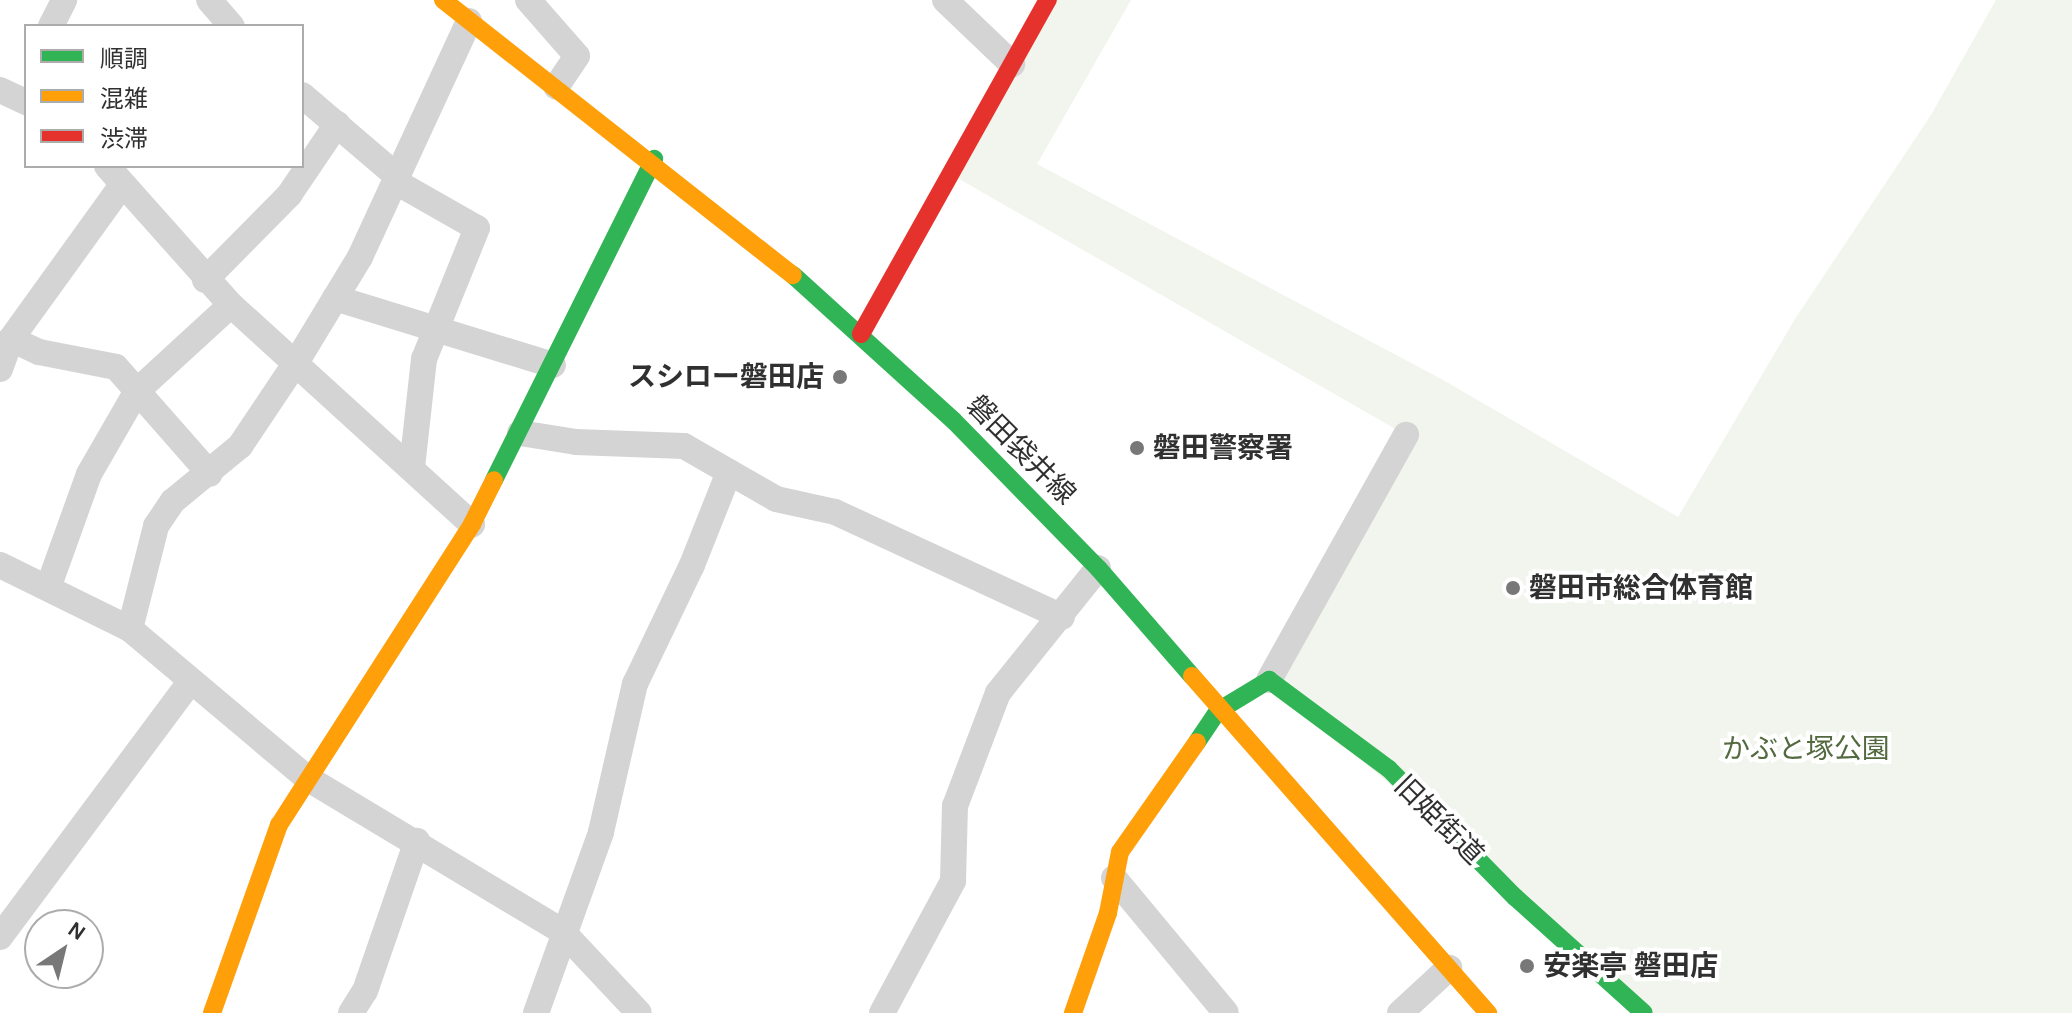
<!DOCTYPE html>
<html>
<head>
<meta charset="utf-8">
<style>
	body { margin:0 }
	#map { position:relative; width:2072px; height:1013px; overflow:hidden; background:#fff; font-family:Karla,"Noto Sans JP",sans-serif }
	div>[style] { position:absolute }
	.green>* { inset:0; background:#f1f5ed }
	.street>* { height:26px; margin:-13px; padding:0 13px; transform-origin:13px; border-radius:13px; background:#d4d4d4 }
	.fast>* { height:18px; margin:-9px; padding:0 9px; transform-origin:9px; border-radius:9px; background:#30b455 }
	.slow>* { height:18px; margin:-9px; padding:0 9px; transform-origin:9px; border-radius:9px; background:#ff9f0a }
	.jam>* { height:18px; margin:-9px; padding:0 9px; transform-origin:9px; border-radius:9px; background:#e5322d }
	.dots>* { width:22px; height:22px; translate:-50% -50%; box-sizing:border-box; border:4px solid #fff; border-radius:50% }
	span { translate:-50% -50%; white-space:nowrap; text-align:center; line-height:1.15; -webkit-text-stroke:8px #fff; paint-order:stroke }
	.poi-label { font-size:28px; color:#303030; font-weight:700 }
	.right { translate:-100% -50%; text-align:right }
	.left { translate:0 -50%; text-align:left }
	.street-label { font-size:28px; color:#303030 }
	.park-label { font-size:28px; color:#536a40 }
	.legend { position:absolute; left:24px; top:24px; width:280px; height:144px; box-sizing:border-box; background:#fff; border:2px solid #acacac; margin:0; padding:10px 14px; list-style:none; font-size:24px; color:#303030 }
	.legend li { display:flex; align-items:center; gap:16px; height:40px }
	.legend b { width:40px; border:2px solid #acacac }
	.north { position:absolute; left:24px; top:909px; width:80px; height:80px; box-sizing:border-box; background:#fff; border:2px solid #acacac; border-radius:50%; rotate:35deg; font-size:22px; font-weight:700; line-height:32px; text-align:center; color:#303030 }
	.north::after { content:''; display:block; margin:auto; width:28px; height:36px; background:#787878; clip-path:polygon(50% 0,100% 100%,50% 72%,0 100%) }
</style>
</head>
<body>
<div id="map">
	<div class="green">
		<div style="clip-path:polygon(1054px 0,1131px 0,1037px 164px,1445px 381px,1678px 517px,1795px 319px,1931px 115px,1996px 0,2072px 0,2072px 1013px,1654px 1013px,1269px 680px,1406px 435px,954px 176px)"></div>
	</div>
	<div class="street">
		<div style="left:209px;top:0;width:35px;rotate:49deg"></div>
		<div style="left:528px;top:0;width:74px;rotate:48.8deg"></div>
		<div style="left:577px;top:56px;width:37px;rotate:124deg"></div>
		<div style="left:945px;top:0;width:93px;rotate:43.7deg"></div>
		<div style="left:51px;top:26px;width:29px;rotate:-63deg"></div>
		<div style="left:0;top:90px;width:29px;rotate:25deg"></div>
		<div style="left:302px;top:95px;width:126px;rotate:40.5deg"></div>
		<div style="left:107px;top:166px;width:186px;rotate:48.3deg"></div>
		<div style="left:231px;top:305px;width:326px;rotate:42.3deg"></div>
		<div style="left:396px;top:182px;width:93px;rotate:29.6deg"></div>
		<div style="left:477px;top:228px;width:141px;rotate:112deg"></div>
		<div style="left:424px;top:359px;width:110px;rotate:96.3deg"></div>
		<div style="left:205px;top:280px;width:120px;rotate:-45.3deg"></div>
		<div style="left:289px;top:195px;width:86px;rotate:-55.9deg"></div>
		<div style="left:335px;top:298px;width:228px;rotate:17.1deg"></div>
		<div style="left:11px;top:339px;width:31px;rotate:25deg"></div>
		<div style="left:39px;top:352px;width:78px;rotate:11deg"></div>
		<div style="left:116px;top:367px;width:142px;rotate:48.7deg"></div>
		<div style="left:0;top:369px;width:32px;rotate:-70deg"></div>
		<div style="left:11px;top:339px;width:190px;rotate:-54.2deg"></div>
		<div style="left:520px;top:433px;width:57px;rotate:9.1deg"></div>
		<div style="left:576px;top:442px;width:108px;rotate:2.1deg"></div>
		<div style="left:684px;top:446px;width:106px;rotate:29.9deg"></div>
		<div style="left:776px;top:499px;width:60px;rotate:12.4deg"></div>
		<div style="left:835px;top:512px;width:250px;rotate:24.8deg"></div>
		<div style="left:0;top:565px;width:145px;rotate:26.2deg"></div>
		<div style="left:130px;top:629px;width:231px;rotate:40.1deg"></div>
		<div style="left:307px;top:778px;width:297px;rotate:31deg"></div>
		<div style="left:562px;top:931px;width:112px;rotate:46.8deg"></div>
		<div style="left:48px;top:588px;width:121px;rotate:-70.2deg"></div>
		<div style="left:89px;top:474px;width:96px;rotate:-60deg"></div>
		<div style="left:137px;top:391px;width:127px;rotate:-42.5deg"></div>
		<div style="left:130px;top:629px;width:106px;rotate:-75.8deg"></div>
		<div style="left:156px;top:526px;width:30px;rotate:-56deg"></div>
		<div style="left:173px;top:501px;width:87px;rotate:-39.4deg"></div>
		<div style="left:240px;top:446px;width:102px;rotate:-56.2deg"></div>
		<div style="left:297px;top:361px;width:122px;rotate:-58.8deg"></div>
		<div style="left:360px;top:257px;width:260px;rotate:-65.2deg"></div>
		<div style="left:1269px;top:680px;width:281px;rotate:-60.8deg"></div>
		<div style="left:1114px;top:878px;width:175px;rotate:50.3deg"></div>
		<div style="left:0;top:937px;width:317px;rotate:-53.3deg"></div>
		<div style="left:351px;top:1013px;width:26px;rotate:-58deg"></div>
		<div style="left:365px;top:991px;width:159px;rotate:-70.9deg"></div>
		<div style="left:536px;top:1013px;width:192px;rotate:-70.2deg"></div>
		<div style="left:601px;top:832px;width:152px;rotate:-77.1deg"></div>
		<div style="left:635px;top:684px;width:132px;rotate:-64.4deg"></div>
		<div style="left:692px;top:565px;width:100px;rotate:-68.3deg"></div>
		<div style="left:882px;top:1013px;width:150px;rotate:-61.7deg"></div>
		<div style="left:953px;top:881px;width:75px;rotate:-88.5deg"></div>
		<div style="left:955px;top:806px;width:121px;rotate:-69.2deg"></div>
		<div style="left:998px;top:693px;width:160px;rotate:-51.3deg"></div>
		<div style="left:1400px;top:1013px;width:67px;rotate:-42.6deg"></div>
	</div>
	<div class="fast">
		<div style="left:793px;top:275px;width:217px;rotate:42.2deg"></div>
		<div style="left:954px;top:421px;width:206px;rotate:45.6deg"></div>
		<div style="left:1098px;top:568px;width:143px;rotate:49deg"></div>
		<div style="left:494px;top:480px;width:359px;rotate:-63.5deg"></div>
		<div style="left:1197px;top:742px;width:37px;rotate:-56deg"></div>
		<div style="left:1218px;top:711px;width:60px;rotate:-31.3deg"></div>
		<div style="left:1269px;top:680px;width:149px;rotate:36.6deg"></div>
		<div style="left:1389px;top:769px;width:180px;rotate:45.5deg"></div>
		<div style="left:1515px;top:897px;width:173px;rotate:42deg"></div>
	</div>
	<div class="slow">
		<div style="left:443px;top:0;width:445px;rotate:38.2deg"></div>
		<div style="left:1192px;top:676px;width:449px;rotate:48.7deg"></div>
		<div style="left:212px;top:1013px;width:200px;rotate:-70.4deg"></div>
		<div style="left:279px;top:825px;width:358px;rotate:-57.3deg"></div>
		<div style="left:472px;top:524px;width:49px;rotate:-63.4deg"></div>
		<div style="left:1073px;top:1013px;width:106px;rotate:-70.7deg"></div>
		<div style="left:1108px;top:913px;width:62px;rotate:-78.9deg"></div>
		<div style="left:1120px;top:852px;width:134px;rotate:-55deg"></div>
	</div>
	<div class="jam">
		<div style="left:861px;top:334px;width:383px;rotate:-60.8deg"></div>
	</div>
	<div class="dots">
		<div style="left:840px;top:377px;background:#787878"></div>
		<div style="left:1137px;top:448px;background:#787878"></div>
		<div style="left:1513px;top:588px;background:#787878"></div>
		<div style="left:1527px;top:966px;background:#787878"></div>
	</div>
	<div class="poi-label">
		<span class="right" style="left:824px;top:377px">スシロー磐田店</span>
		<span class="left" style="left:1153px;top:448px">磐田警察署</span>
		<span class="left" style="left:1529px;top:588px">磐田市総合体育館</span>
		<span class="left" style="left:1543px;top:966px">安楽亭 磐田店</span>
	</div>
	<div class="street-label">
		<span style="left:1021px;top:450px;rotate:45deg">磐田袋井線</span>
		<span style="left:1439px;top:820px;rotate:45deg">旧姫街道</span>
	</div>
	<div class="park-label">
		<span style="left:1806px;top:749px">かぶと塚公園</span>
	</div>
	<ul class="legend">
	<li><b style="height:10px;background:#30b455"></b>順調</li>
	<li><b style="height:10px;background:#ff9f0a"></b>混雑</li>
	<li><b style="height:10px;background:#e5322d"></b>渋滞</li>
	</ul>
	<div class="north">N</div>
</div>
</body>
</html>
